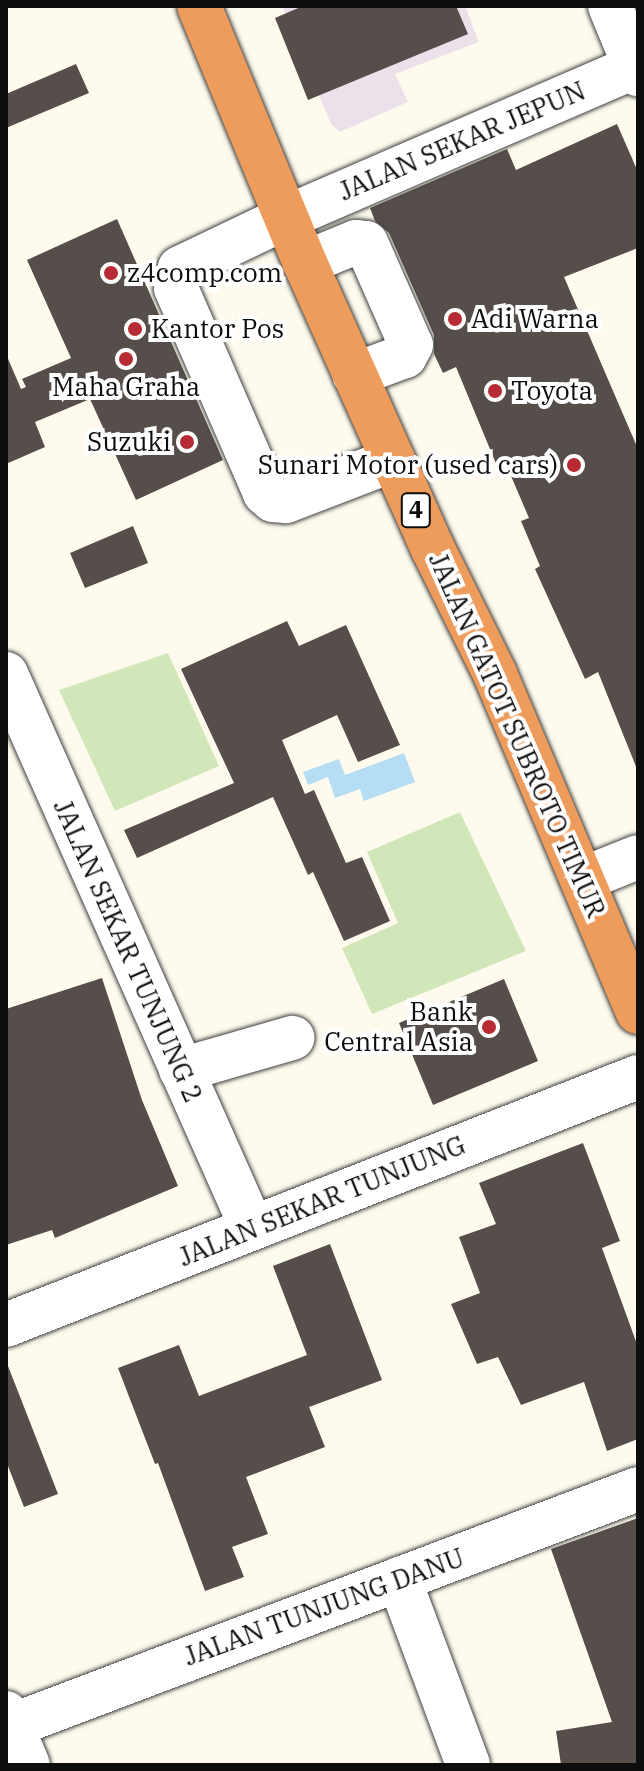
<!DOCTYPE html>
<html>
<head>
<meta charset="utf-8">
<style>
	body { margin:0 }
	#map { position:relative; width:644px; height:1771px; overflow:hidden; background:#fefbee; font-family:"IBM Plex Serif",serif }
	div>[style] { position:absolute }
	.industrial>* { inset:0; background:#eae1eb }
	.green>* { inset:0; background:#d1e7b9 }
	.water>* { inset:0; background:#b5ddf3 }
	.building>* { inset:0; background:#554e4a }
	.roads { filter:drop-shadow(0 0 2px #404040) drop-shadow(0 0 2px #404040) }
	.minor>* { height:44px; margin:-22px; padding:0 22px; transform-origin:22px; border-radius:22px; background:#fff }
	.highway>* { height:44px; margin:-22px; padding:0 22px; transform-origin:22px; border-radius:22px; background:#ed9c5c }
	.dots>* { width:22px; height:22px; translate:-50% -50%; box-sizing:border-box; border:4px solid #fff; border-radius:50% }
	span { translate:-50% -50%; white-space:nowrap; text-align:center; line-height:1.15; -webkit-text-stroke:8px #fff; paint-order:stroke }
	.shield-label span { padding:2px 6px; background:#fff; border:2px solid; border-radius:6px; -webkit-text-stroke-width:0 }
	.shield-label { font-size:24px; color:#0d0d0d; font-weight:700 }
	.street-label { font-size:26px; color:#0d0d0d }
	.poi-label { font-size:26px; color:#0d0d0d }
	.left { translate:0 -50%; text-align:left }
	.right { translate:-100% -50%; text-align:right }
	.frame { position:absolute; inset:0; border:8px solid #0d0d0d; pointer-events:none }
</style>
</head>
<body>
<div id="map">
	<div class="industrial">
		<div style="clip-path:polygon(282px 6px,465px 6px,479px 42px,395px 74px,408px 102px,340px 132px,331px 124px)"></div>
	</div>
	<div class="green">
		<div style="clip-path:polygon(168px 653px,219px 766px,115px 811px,59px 690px)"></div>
		<div style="clip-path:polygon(460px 812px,526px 951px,372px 1014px,342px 948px,398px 923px,367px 852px)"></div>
	</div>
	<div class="water">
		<div style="clip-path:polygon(404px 753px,415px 782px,364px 801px,360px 789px,335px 798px,328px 777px,308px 785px,303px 772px,339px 759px,345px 775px)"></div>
	</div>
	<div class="building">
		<div style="clip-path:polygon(303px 6px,456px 6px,468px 34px,308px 100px,275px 18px)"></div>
		<div style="clip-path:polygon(76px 64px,89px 93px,6px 128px,6px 94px)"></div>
		<div style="clip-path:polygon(617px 124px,638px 172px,638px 248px,564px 277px,638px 449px,637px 769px,598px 672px,585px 679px,535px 569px,540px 566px,521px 521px,529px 518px,505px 462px,497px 466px,456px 367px,443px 373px,434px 354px,434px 335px,389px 233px,375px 221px,370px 208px,507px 149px,516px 170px)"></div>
		<div style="clip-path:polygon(117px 219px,223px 460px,136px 500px,90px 399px,35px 422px,45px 447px,6px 464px,6px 354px,21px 389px,26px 387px,22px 379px,71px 358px,27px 260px)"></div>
		<div style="clip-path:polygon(133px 526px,148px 563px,85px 588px,70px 553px)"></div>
		<div style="clip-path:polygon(287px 621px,299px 646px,346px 625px,400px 745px,358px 762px,337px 715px,282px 740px,305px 794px,314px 790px,346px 863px,362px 857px,390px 921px,344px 941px,313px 872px,308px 875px,273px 797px,137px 858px,124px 830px,234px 783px,181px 669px)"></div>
		<div style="clip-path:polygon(102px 978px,142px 1100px,178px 1186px,55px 1238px,52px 1230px,6px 1245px,6px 1009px)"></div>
		<div style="clip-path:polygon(504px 979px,538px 1061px,433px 1105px,399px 1023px)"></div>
		<div style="clip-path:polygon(583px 1143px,620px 1241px,602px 1248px,638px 1347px,638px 1439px,607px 1451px,584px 1382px,521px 1405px,498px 1357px,477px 1364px,451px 1304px,480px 1293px,459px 1237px,496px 1224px,479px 1183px)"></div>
		<div style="clip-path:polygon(330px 1244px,382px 1380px,309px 1407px,325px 1447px,246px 1477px,268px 1534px,232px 1547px,244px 1577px,205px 1591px,158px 1463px,155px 1464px,118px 1368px,179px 1345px,199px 1396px,307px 1355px,273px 1266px)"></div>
		<div style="clip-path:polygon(8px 1366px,58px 1494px,24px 1507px,6px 1461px)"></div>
		<div style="clip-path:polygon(638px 1518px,638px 1765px,561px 1765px,556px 1731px,612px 1722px,551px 1549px)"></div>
	</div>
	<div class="roads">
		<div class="minor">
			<div style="left:610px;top:6px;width:74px;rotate:67.6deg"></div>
			<div style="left:305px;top:263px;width:55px;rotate:-22.4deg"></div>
			<div style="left:356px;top:242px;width:10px;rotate:6deg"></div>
			<div style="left:366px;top:243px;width:111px;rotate:66.2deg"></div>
			<div style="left:411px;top:345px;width:13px;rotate:119deg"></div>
			<div style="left:405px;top:356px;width:54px;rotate:159.6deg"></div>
			<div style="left:393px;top:460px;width:115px;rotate:159deg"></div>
			<div style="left:286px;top:501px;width:13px;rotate:-176deg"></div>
			<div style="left:273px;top:500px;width:11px;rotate:-139deg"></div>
			<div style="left:265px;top:493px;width:223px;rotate:-113.5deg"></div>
			<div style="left:176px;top:288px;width:20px;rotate:-79deg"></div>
			<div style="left:180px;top:268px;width:116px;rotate:-25.5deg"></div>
			<div style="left:285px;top:218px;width:385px;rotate:-23.4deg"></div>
			<div style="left:6px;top:674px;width:606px;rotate:66.06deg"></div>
			<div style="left:583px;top:879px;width:59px;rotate:-21.8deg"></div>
			<div style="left:181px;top:1070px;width:116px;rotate:-16.1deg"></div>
			<div style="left:6px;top:1325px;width:679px;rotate:-21.43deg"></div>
			<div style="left:399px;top:1579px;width:198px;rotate:69.6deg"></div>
			<div style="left:6px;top:1713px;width:56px;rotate:67.1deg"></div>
			<div style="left:11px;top:1726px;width:670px;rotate:-20.71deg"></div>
		</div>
		<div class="highway">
			<div style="left:199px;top:6px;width:278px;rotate:67.6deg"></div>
			<div style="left:305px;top:263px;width:313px;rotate:65.9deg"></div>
			<div style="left:433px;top:549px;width:140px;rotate:63.6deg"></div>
			<div style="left:495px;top:674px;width:367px;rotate:67.1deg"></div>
		</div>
	</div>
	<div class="dots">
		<div style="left:111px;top:273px;background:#b62b34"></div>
		<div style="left:455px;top:319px;background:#b62b34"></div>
		<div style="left:135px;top:329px;background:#b62b34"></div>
		<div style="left:126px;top:359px;background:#b62b34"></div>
		<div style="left:495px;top:391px;background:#b62b34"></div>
		<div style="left:187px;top:442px;background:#b62b34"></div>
		<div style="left:574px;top:465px;background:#b62b34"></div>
		<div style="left:489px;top:1027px;background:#b62b34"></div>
	</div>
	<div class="shield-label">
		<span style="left:416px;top:510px">4</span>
	</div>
	<div class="street-label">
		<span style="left:462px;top:141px;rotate:-23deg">JALAN SEKAR JEPUN</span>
		<span style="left:517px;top:735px;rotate:66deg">JALAN GATOT SUBROTO TIMUR</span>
		<span style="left:128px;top:951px;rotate:66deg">JALAN SEKAR TUNJUNG 2</span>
		<span style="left:322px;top:1201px;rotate:-22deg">JALAN SEKAR TUNJUNG</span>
		<span style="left:324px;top:1607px;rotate:-20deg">JALAN TUNJUNG DANU</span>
	</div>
	<div class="poi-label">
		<span class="left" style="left:127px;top:273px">z4comp.com</span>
		<span class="left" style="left:471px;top:319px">Adi Warna</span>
		<span class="left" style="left:151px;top:329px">Kantor Pos</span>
		<span style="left:126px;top:387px">Maha Graha</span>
		<span class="left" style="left:511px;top:391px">Toyota</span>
		<span class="right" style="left:171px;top:442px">Suzuki</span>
		<span class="right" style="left:558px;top:465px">Sunari Motor (used cars)</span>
		<span class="right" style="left:473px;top:1027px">Bank<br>Central Asia</span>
	</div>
	<div class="frame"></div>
</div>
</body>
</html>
